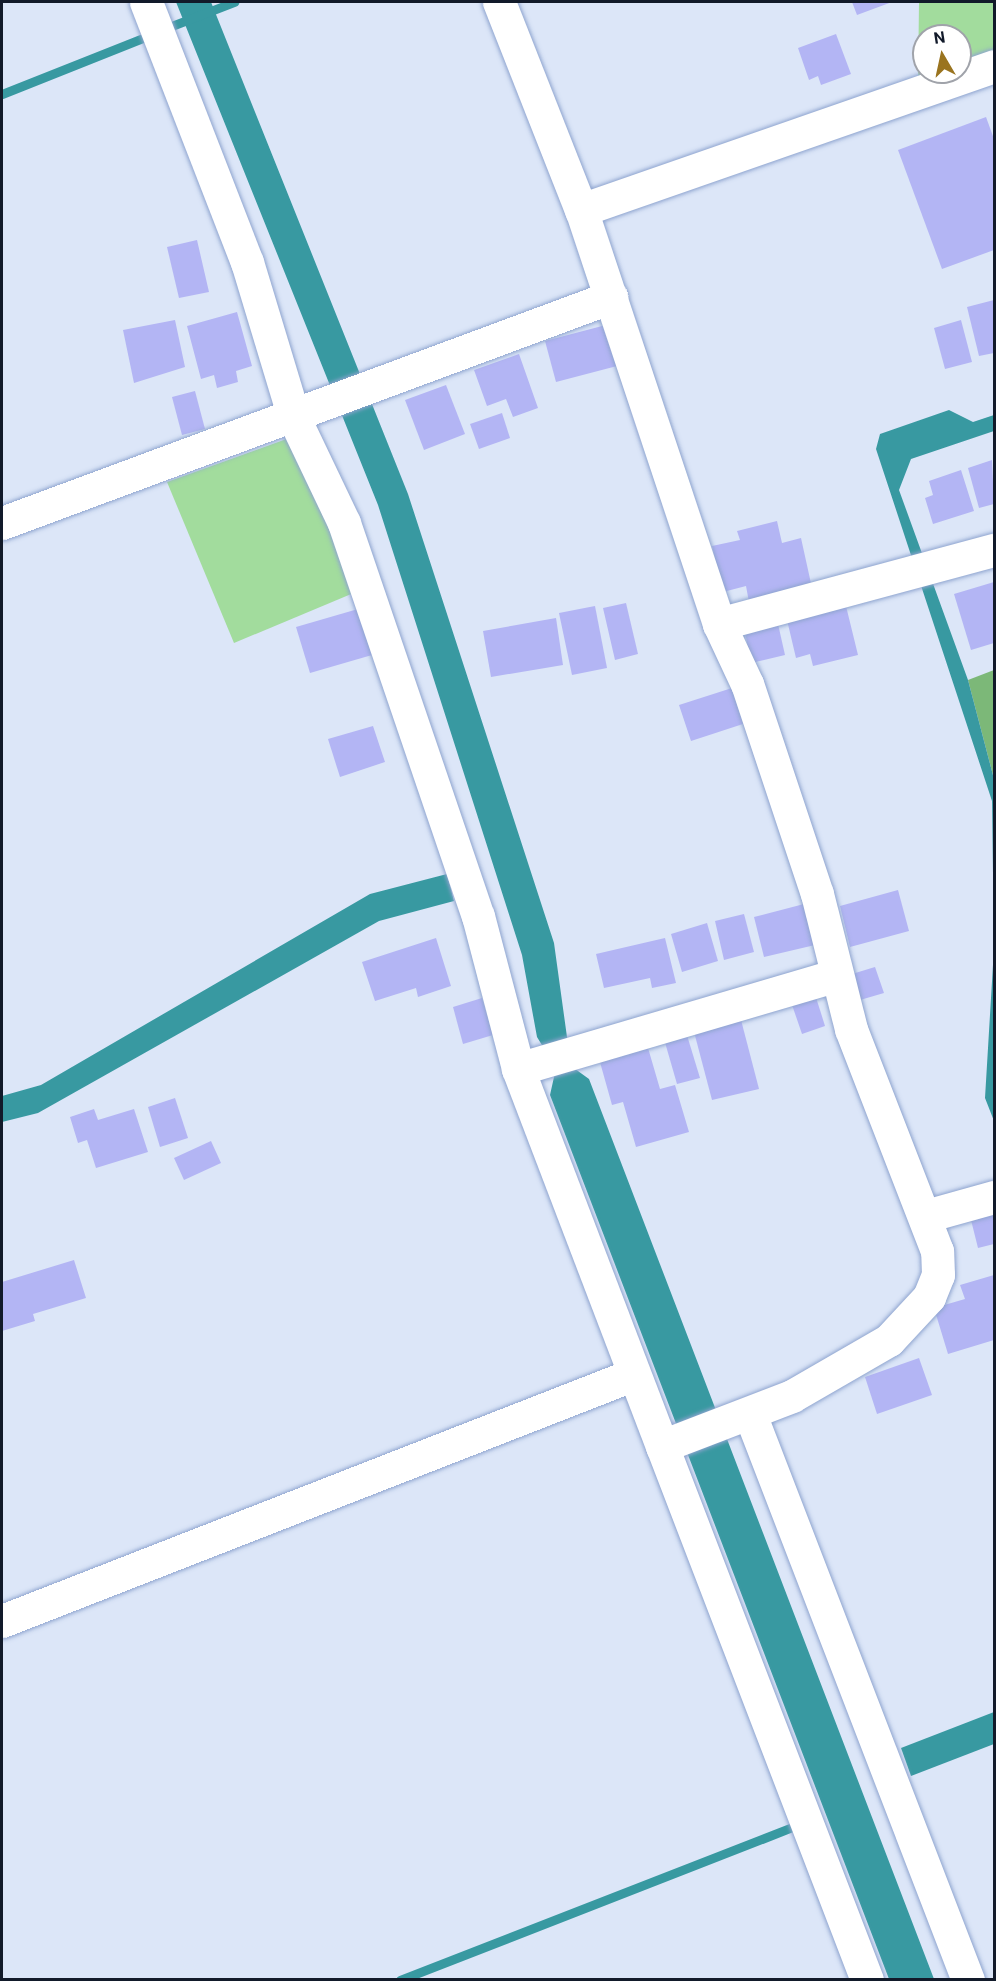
<!DOCTYPE html>
<html>
<head>
<meta charset="utf-8">
<style>
	body { margin:0 }
	#map { position:relative; width:996px; height:1981px; overflow:hidden; background:#dce6f8; font-family:Roboto,sans-serif }
	div>[style] { position:absolute }
	.green>* { inset:0; background:#a2dc9d }
	.forest>* { inset:0; background:#7cb878 }
	.water>* { inset:0; background:#3899a1 }
	.stream>* { height:9px; margin:-4.5px; padding:0 4.5px; transform-origin:4.5px; border-radius:4.5px; background:#3899a1 }
	.building>* { inset:0; background:#b3b5f4 }
	.roads { filter:drop-shadow(0 0 2px #8ea4cf) drop-shadow(0 0 2px #8ea4cf) }
	.minor>* { height:33px; margin:-16.5px; padding:0 16.5px; transform-origin:16.5px; border-radius:16.5px; background:#fff }
	span { translate:-50% -50%; white-space:nowrap; text-align:center; line-height:1.15; -webkit-text-stroke:4.5px #fff; paint-order:stroke }
	.frame { position:absolute; inset:0; border:3px solid #121a2a; pointer-events:none }
	.north { position:absolute; left:912px; top:24px; width:60px; height:60px; box-sizing:border-box; background:#fff; border:2px solid #a0a3aa; border-radius:50%; rotate:351deg; font-size:16px; font-weight:700; line-height:24px; text-align:center; color:#121a2a }
	.north::after { content:''; display:block; margin:auto; width:21px; height:27px; background:#9a741f; clip-path:polygon(50% 0,100% 100%,50% 72%,0 100%) }
</style>
</head>
<body>
<div id="map">
	<div class="green">
		<div style="clip-path:polygon(919px 2px,994px 2px,994px 56px,960px 68px,960px 36px,924px 36px,924px 72px,949px 72px,918px 82px)"></div>
		<div style="clip-path:polygon(292px 437px,356px 592px,234px 643px,167px 482px)"></div>
	</div>
	<div class="forest">
		<div style="clip-path:polygon(994px 670px,994px 779px,968px 680px)"></div>
	</div>
	<div class="water">
		<div style="clip-path:polygon(176px 2px,211px 2px,408px 494px,554px 943px,571px 1066px,589px 1079px,934px 1979px,889px 1979px,550px 1095px,556px 1068px,537px 1037px,522px 955px,378px 505px)"></div>
		<div style="clip-path:polygon(949px 410px,973px 422px,994px 415px,994px 431px,911px 459px,899px 490px,968px 680px,994px 779px,994px 1121px,985px 1098px,994px 948px,992px 801px,876px 449px,880px 434px)"></div>
		<div style="clip-path:polygon(447px 874px,454px 901px,379px 921px,38px 1113px,2px 1122px,2px 1096px,41px 1085px,370px 894px)"></div>
		<div style="clip-path:polygon(994px 1712px,994px 1744px,911px 1776px,901px 1748px)"></div>
	</div>
	<div class="stream">
		<div style="left:169px;top:27px;width:70px;rotate:-21deg"></div>
		<div style="left:2px;top:94px;width:154px;rotate:-21.7deg"></div>
		<div style="left:400px;top:1980px;width:418px;rotate:-21.3deg"></div>
	</div>
	<div class="building">
		<div style="clip-path:polygon(852px 2px,892px 2px,857px 15px)"></div>
		<div style="clip-path:polygon(836px 34px,851px 74px,821px 85px,818px 76px,809px 80px,798px 48px)"></div>
		<div style="clip-path:polygon(986px 117px,994px 139px,994px 250px,942px 269px,898px 150px)"></div>
		<div style="clip-path:polygon(197px 240px,209px 292px,179px 298px,167px 247px)"></div>
		<div style="clip-path:polygon(994px 300px,994px 353px,979px 356px,967px 307px)"></div>
		<div style="clip-path:polygon(237px 312px,252px 366px,236px 371px,238px 382px,217px 388px,214px 375px,201px 379px,187px 326px)"></div>
		<div style="clip-path:polygon(175px 320px,185px 367px,134px 383px,123px 330px)"></div>
		<div style="clip-path:polygon(961px 320px,972px 362px,945px 369px,934px 328px)"></div>
		<div style="clip-path:polygon(606px 325px,617px 366px,556px 382px,545px 341px)"></div>
		<div style="clip-path:polygon(519px 354px,538px 408px,513px 417px,506px 399px,487px 406px,474px 370px)"></div>
		<div style="clip-path:polygon(446px 385px,465px 434px,424px 450px,405px 400px)"></div>
		<div style="clip-path:polygon(195px 391px,205px 429px,182px 435px,172px 397px)"></div>
		<div style="clip-path:polygon(502px 413px,510px 438px,479px 449px,470px 424px)"></div>
		<div style="clip-path:polygon(992px 460px,994px 504px,979px 508px,968px 468px)"></div>
		<div style="clip-path:polygon(961px 470px,974px 511px,933px 524px,925px 498px,933px 495px,929px 481px)"></div>
		<div style="clip-path:polygon(777px 521px,782px 543px,801px 538px,812px 588px,749px 602px,746px 586px,723px 592px,712px 546px,740px 540px,737px 531px)"></div>
		<div style="clip-path:polygon(994px 582px,994px 643px,971px 650px,954px 594px)"></div>
		<div style="clip-path:polygon(626px 603px,638px 654px,615px 660px,603px 608px)"></div>
		<div style="clip-path:polygon(595px 606px,607px 668px,572px 675px,559px 613px)"></div>
		<div style="clip-path:polygon(846px 606px,858px 655px,813px 666px,810px 654px,796px 658px,787px 620px)"></div>
		<div style="clip-path:polygon(358px 609px,372px 655px,310px 673px,296px 627px)"></div>
		<div style="clip-path:polygon(556px 618px,563px 665px,491px 677px,483px 631px)"></div>
		<div style="clip-path:polygon(778px 624px,785px 655px,751px 663px,745px 632px)"></div>
		<div style="clip-path:polygon(732px 688px,743px 724px,691px 741px,679px 705px)"></div>
		<div style="clip-path:polygon(373px 726px,385px 762px,340px 777px,328px 739px)"></div>
		<div style="clip-path:polygon(898px 890px,909px 931px,850px 947px,840px 906px)"></div>
		<div style="clip-path:polygon(804px 904px,815px 945px,764px 957px,754px 917px)"></div>
		<div style="clip-path:polygon(744px 914px,754px 952px,724px 960px,715px 921px)"></div>
		<div style="clip-path:polygon(707px 923px,718px 961px,682px 972px,671px 934px)"></div>
		<div style="clip-path:polygon(436px 938px,451px 986px,418px 997px,416px 988px,375px 1001px,362px 962px)"></div>
		<div style="clip-path:polygon(665px 938px,676px 983px,652px 988px,650px 978px,604px 988px,596px 954px)"></div>
		<div style="clip-path:polygon(875px 967px,884px 993px,860px 1000px,852px 974px)"></div>
		<div style="clip-path:polygon(814px 991px,825px 1026px,802px 1034px,790px 999px)"></div>
		<div style="clip-path:polygon(482px 998px,493px 1035px,463px 1044px,453px 1007px)"></div>
		<div style="clip-path:polygon(740px 1016px,759px 1089px,712px 1100px,693px 1028px)"></div>
		<div style="clip-path:polygon(686px 1032px,700px 1078px,677px 1084px,664px 1039px)"></div>
		<div style="clip-path:polygon(646px 1041px,660px 1089px,675px 1085px,689px 1132px,636px 1147px,623px 1102px,612px 1105px,598px 1055px)"></div>
		<div style="clip-path:polygon(175px 1098px,188px 1138px,160px 1147px,148px 1107px)"></div>
		<div style="clip-path:polygon(94px 1109px,98px 1120px,134px 1109px,148px 1152px,96px 1168px,87px 1140px,78px 1143px,70px 1117px)"></div>
		<div style="clip-path:polygon(211px 1141px,221px 1163px,184px 1180px,174px 1158px)"></div>
		<div style="clip-path:polygon(994px 1210px,994px 1244px,978px 1248px,970px 1216px)"></div>
		<div style="clip-path:polygon(74px 1260px,86px 1298px,33px 1314px,35px 1321px,2px 1331px,2px 1282px)"></div>
		<div style="clip-path:polygon(994px 1275px,994px 1340px,948px 1354px,934px 1308px,965px 1299px,960px 1285px)"></div>
		<div style="clip-path:polygon(919px 1358px,932px 1395px,877px 1414px,865px 1377px)"></div>
	</div>
	<div class="roads">
		<div class="minor">
			<div style="left:146px;top:2px;width:279px;rotate:68.8deg"></div>
			<div style="left:247px;top:262px;width:163px;rotate:73.2deg"></div>
			<div style="left:294px;top:418px;width:116px;rotate:64.5deg"></div>
			<div style="left:344px;top:523px;width:415px;rotate:71.2deg"></div>
			<div style="left:478px;top:916px;width:158px;rotate:75.3deg"></div>
			<div style="left:518px;top:1069px;width:404px;rotate:69.1deg"></div>
			<div style="left:662px;top:1446px;width:139px;rotate:-21deg"></div>
			<div style="left:792px;top:1396px;width:112px;rotate:-30deg"></div>
			<div style="left:889px;top:1340px;width:59px;rotate:-47.1deg"></div>
			<div style="left:929px;top:1297px;width:24px;rotate:-68deg"></div>
			<div style="left:938px;top:1275px;width:24px;rotate:-92deg"></div>
			<div style="left:937px;top:1251px;width:238px;rotate:-111.2deg"></div>
			<div style="left:851px;top:1029px;width:139px;rotate:-104.1deg"></div>
			<div style="left:817px;top:894px;width:221px;rotate:-108.4deg"></div>
			<div style="left:747px;top:684px;width:66px;rotate:-115deg"></div>
			<div style="left:719px;top:624px;width:436px;rotate:-108.4deg"></div>
			<div style="left:581px;top:210px;width:224px;rotate:-111.5deg"></div>
			<div style="left:581px;top:210px;width:437px;rotate:-19.2deg"></div>
			<div style="left:2px;top:523px;width:650px;rotate:-20.36deg"></div>
			<div style="left:719px;top:624px;width:285px;rotate:-15.1deg"></div>
			<div style="left:518px;top:1069px;width:330px;rotate:-16.4deg"></div>
			<div style="left:926px;top:1216px;width:71px;rotate:-15.6deg"></div>
			<div style="left:750px;top:1414px;width:607px;rotate:68.94deg"></div>
			<div style="left:662px;top:1446px;width:572px;rotate:69deg"></div>
			<div style="left:2px;top:1621px;width:676px;rotate:-21.33deg"></div>
		</div>
	</div>
	<div class="frame"></div>
	<div class="north">N</div>
</div>
</body>
</html>
